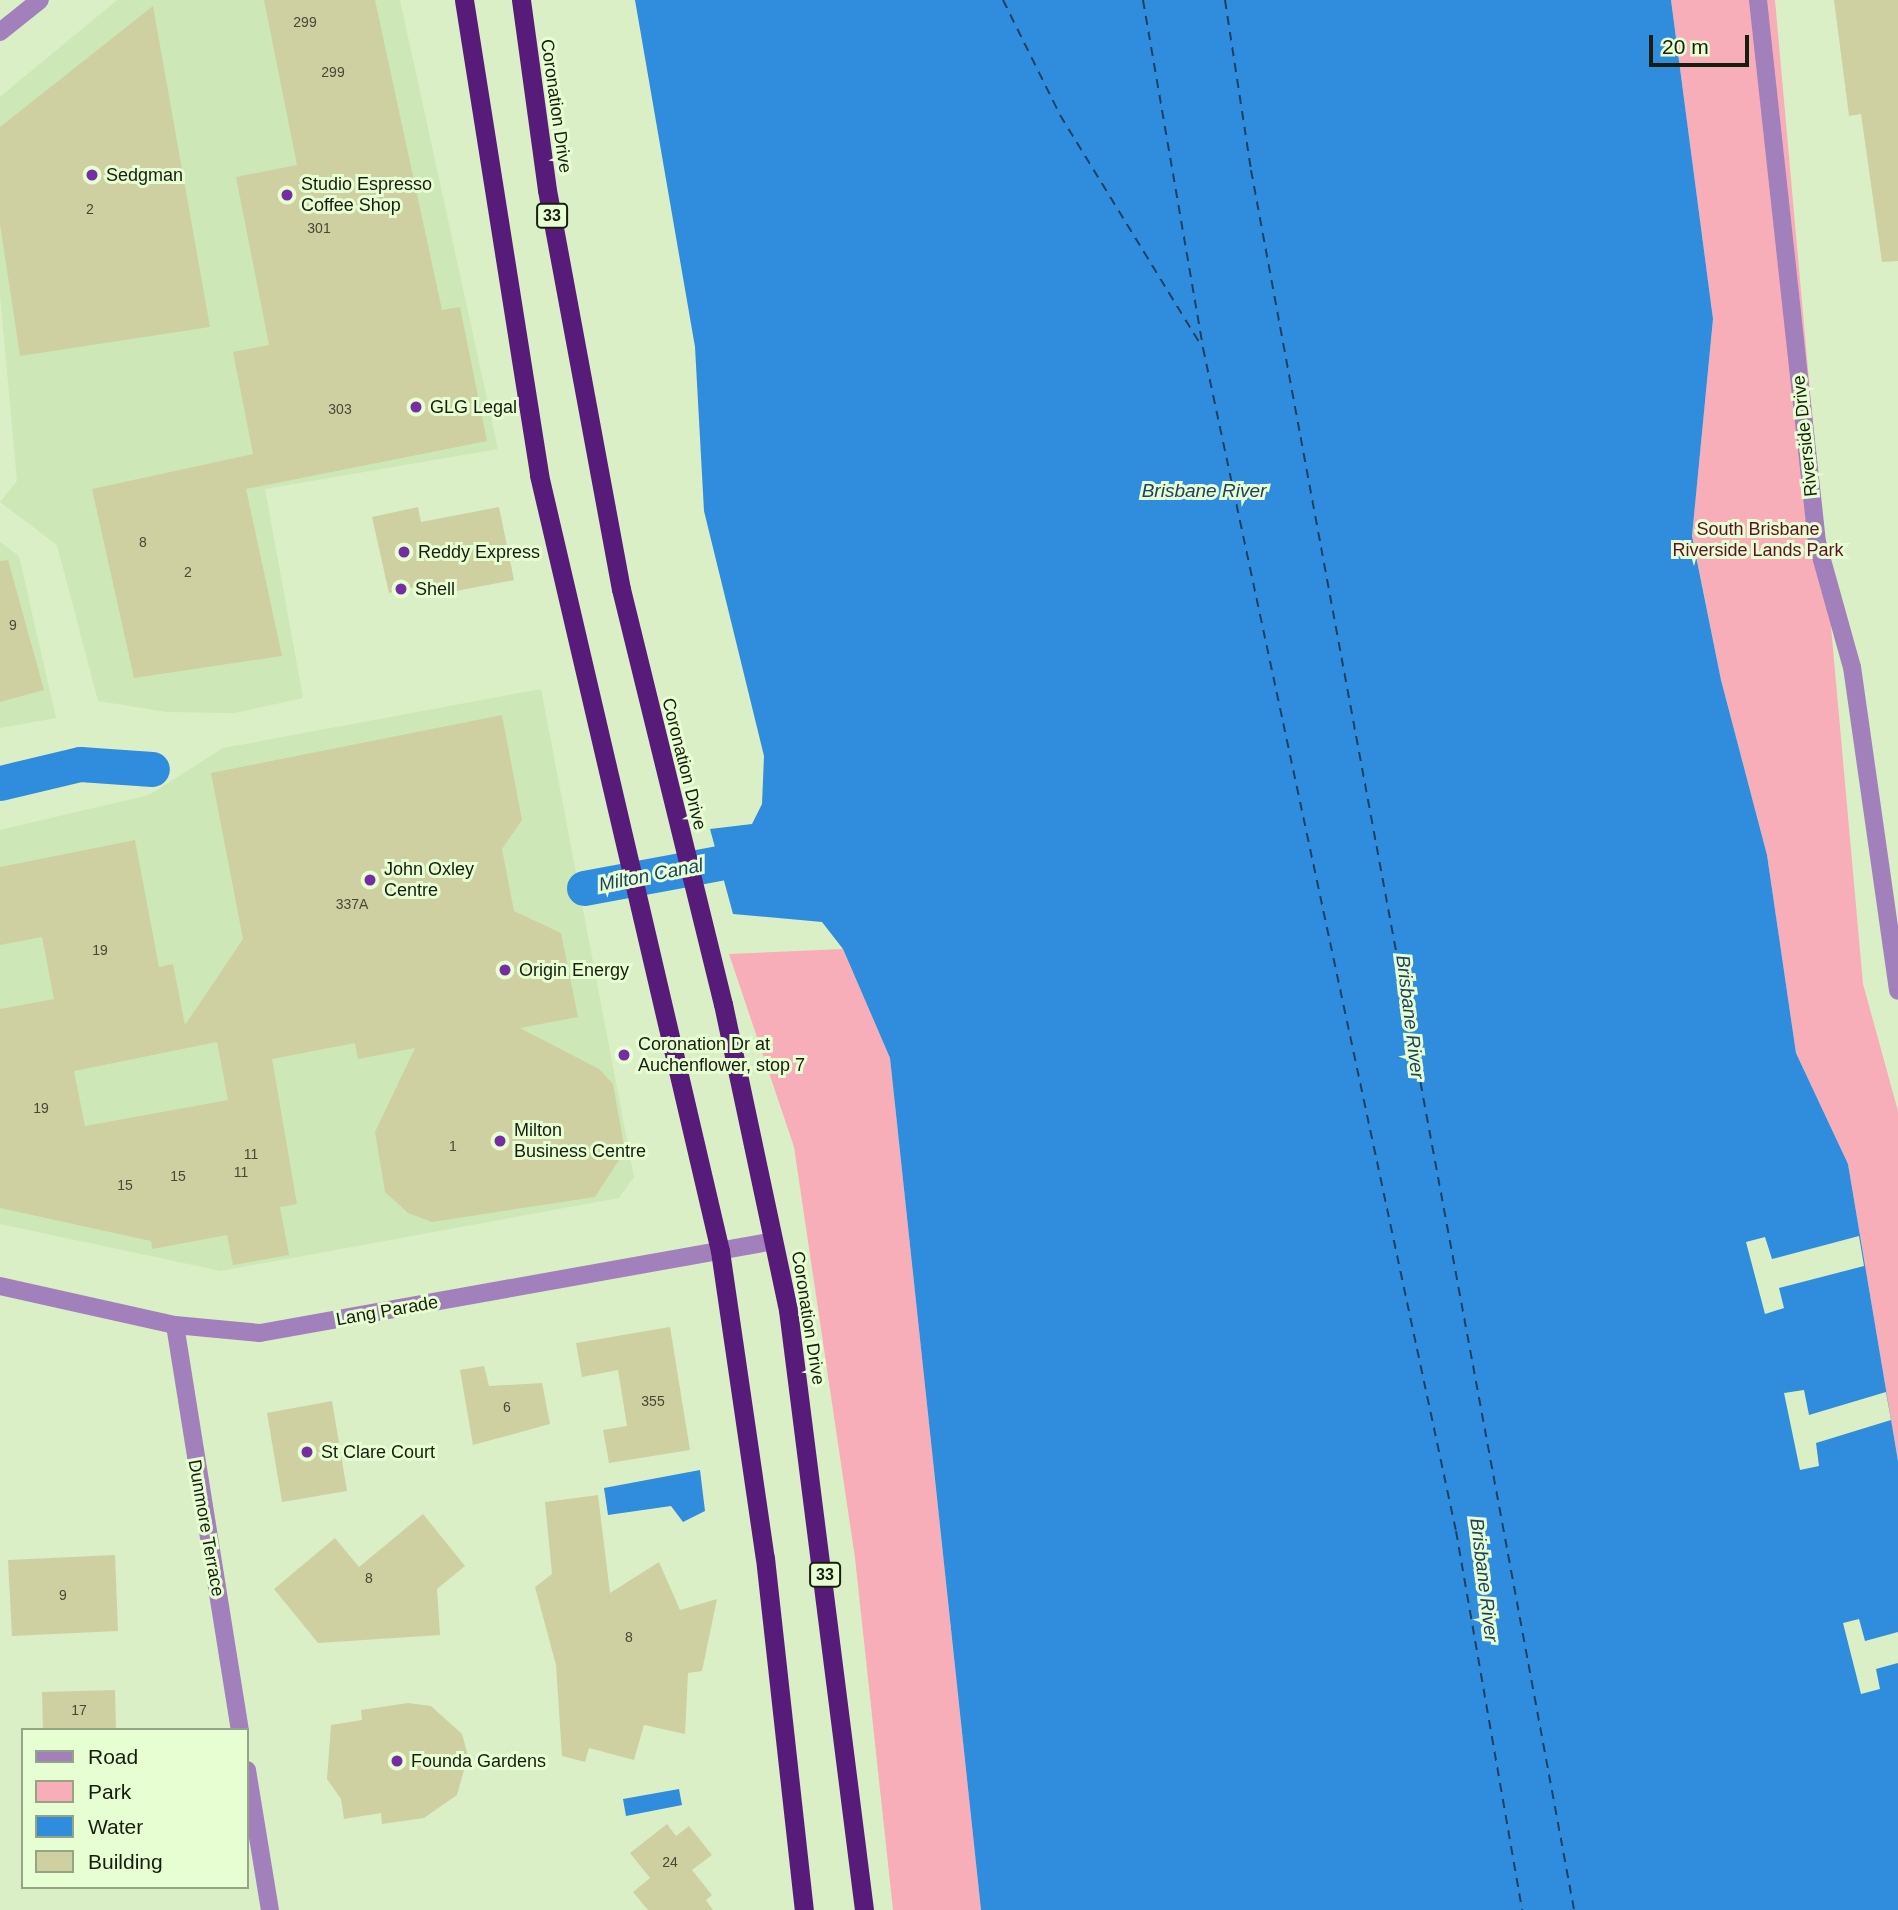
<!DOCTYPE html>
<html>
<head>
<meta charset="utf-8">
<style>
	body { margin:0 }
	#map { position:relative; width:1898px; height:1910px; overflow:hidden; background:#daefc5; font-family:Arial,sans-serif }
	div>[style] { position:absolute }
	.built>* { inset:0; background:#cee7b6 }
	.green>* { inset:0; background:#f8aeb9 }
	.water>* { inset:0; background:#308cdd }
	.pier>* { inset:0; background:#daefc5 }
	.canal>* { height:35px; margin:-17.5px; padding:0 17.5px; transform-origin:17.5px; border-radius:17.5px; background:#308cdd }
	.ferry>* { height:2px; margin-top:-1px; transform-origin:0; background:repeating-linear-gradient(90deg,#1d4163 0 9px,transparent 0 16px) }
	.building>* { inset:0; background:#ced0a2 }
	.minor>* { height:18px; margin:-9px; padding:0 9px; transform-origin:9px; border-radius:9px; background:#a280bc }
	.trunk>* { height:19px; margin:-9.5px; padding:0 9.5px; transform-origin:9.5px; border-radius:9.5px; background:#571c7a }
	.dots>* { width:19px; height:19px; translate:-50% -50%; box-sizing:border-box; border:4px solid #e7fdd2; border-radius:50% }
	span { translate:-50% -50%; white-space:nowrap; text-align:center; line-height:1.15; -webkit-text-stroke:6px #e7fdd2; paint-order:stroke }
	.number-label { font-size:14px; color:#454a34 }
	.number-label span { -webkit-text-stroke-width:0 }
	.shield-label span { padding:2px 5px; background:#e7fdd2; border:2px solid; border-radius:5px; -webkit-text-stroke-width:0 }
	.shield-label { font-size:16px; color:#171e0f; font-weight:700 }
	.street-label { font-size:18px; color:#171e0f }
	.poi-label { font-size:18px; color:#171e0f }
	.left { translate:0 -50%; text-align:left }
	.park-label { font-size:18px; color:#5c1126 }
	.water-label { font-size:19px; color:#1d4163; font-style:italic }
	.legend { position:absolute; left:21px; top:1728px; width:228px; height:161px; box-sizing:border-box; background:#e7fdd2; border:2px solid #94a484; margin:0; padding:9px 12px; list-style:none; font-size:21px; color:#171e0f }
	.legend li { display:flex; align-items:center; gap:14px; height:35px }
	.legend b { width:35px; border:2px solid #94a484 }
	.scale { position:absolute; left:1649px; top:35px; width:100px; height:32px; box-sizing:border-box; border:4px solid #171e0f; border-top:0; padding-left:9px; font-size:21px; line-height:24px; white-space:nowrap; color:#171e0f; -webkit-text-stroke:5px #e7fdd2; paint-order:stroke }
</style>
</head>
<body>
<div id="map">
	<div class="built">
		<div style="clip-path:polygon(117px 0,400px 0,498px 449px,265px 489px,303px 698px,235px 713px,167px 712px,98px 701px,57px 545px,0 502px,17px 481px,0 295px,0 97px)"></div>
		<div style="clip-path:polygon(0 542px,19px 556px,56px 718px,0 728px)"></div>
		<div style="clip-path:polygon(541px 689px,634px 1177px,619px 1198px,221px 1271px,0 1224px,0 830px,149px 795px,223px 748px)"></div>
	</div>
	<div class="green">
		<div style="clip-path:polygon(1671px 0,1775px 0,1863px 984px,1898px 1111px,1898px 1461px,1848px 1164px,1796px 1053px,1767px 855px,1721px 680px,1692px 535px,1713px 319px)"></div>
		<div style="clip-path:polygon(843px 949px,890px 1058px,981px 1910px,893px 1910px,855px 1558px,794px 1147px,729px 954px)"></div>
	</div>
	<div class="water">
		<div style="clip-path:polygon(635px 0,1671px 0,1713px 319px,1692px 536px,1721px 680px,1767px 855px,1796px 1053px,1848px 1164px,1898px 1461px,1898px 1910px,981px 1910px,890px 1058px,843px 949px,822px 922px,733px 914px,710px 829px,752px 824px,762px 804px,764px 756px,704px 511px,695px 347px)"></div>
		<div style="clip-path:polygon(700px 1470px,705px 1511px,683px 1522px,671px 1506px,608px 1515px,604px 1488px)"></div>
		<div style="clip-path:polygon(679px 1789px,682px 1805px,626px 1816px,623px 1799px)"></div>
	</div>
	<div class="pier">
		<div style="clip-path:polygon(1859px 1236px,1864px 1266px,1779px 1288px,1784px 1308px,1765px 1314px,1746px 1242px,1765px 1237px,1772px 1259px)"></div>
		<div style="clip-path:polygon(1804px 1390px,1809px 1415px,1886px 1392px,1891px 1420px,1816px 1443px,1819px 1466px,1800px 1470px,1784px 1393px)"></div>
		<div style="clip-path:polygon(1859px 1619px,1865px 1641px,1898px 1632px,1898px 1663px,1876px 1669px,1880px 1689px,1861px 1694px,1843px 1623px)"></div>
	</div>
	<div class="canal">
		<div style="left:0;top:783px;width:82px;rotate:-13.4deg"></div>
		<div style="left:80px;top:764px;width:72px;rotate:4deg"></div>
		<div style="left:584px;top:888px;width:137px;rotate:-10.5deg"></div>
	</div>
	<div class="ferry">
		<div style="left:1003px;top:0;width:128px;rotate:63.6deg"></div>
		<div style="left:1060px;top:115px;width:272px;rotate:58.5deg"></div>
		<div style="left:1143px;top:0;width:353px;rotate:80.2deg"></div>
		<div style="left:1203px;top:348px;width:1210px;rotate:77.93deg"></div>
		<div style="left:1456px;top:1531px;width:385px;rotate:80.1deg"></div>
		<div style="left:1225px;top:0;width:172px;rotate:81.3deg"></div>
		<div style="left:1251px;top:170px;width:1770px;rotate:79.48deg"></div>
	</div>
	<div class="building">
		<div style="clip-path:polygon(264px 0,375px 0,442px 310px,460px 307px,487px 441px,246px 489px,282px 656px,134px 678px,92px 489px,253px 454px,233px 352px,269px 345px,236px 177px,297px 165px)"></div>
		<div style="clip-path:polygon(1834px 0,1898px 0,1898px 261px,1882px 262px,1861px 114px,1849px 116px)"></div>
		<div style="clip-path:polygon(153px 6px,210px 327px,20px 356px,0 224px,0 127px)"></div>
		<div style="clip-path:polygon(418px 507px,421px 522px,499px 507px,514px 580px,435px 595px,435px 582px,389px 593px,372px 517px)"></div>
		<div style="clip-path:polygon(8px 560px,44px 690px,0 702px,0 561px)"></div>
		<div style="clip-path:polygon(evenodd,502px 715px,522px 820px,502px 849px,514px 911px,561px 933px,578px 1017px,520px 1028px,599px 1069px,613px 1084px,625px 1151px,595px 1197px,432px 1222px,408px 1213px,385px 1192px,375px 1132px,415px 1048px,358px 1059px,355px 1043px,272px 1059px,297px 1204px,280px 1207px,289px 1255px,233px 1265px,227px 1235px,152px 1249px,151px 1241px,0 1208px,0 1009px,54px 999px,42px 937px,0 945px,0 867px,135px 840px,159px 967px,173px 964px,185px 1025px,243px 939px,211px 773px,502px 715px,217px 1042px,228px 1100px,85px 1126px,74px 1071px,217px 1042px)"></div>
		<div style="clip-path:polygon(670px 1327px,690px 1450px,609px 1463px,603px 1430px,627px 1426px,618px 1370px,582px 1377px,576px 1343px)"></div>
		<div style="clip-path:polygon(484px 1366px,489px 1386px,542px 1383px,550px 1424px,473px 1445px,460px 1370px)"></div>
		<div style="clip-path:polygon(332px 1401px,347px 1491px,282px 1502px,267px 1413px)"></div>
		<div style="clip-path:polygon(598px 1495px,610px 1593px,659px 1562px,680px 1610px,717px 1599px,702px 1671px,688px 1673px,685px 1734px,644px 1725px,634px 1760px,589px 1748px,585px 1762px,562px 1756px,556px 1665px,535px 1587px,552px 1574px,545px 1502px)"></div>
		<div style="clip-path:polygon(423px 1514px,465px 1566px,437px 1589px,440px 1635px,318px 1643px,274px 1589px,335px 1538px,359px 1567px)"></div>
		<div style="clip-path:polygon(115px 1555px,118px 1631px,12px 1636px,8px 1560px)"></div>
		<div style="clip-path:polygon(115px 1690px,116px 1730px,43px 1730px,42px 1692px)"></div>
		<div style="clip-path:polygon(408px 1703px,431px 1706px,462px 1734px,468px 1756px,457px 1795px,424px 1818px,382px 1824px,381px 1813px,344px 1819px,341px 1799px,327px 1779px,331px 1725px,362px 1720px,361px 1710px)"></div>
		<div style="clip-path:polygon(667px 1824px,676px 1836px,689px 1826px,712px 1855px,692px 1870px,712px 1895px,706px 1900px,713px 1910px,648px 1910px,633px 1892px,650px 1878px,630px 1853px)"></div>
	</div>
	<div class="minor">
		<div style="left:1758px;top:0;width:545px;rotate:83.79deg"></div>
		<div style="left:1817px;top:542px;width:130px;rotate:74.4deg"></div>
		<div style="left:1852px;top:667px;width:327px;rotate:81.9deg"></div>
		<div style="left:0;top:32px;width:51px;rotate:-38.7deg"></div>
		<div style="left:0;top:1286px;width:179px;rotate:12.6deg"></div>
		<div style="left:175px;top:1325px;width:85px;rotate:5.4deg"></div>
		<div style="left:260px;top:1333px;width:522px;rotate:-10.15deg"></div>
		<div style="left:175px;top:1325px;width:410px;rotate:80.9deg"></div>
		<div style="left:247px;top:1770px;width:142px;rotate:80.7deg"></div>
	</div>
	<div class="trunk">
		<div style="left:464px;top:0;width:481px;rotate:81deg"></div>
		<div style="left:539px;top:475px;width:797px;rotate:76.87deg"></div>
		<div style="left:720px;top:1251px;width:310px;rotate:81.7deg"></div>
		<div style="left:765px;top:1558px;width:354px;rotate:83.7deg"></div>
		<div style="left:521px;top:0;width:192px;rotate:82.2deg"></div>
		<div style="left:547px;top:190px;width:406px;rotate:79.5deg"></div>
		<div style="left:621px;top:589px;width:427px;rotate:76.2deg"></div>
		<div style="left:723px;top:1004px;width:313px;rotate:78deg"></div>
		<div style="left:788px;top:1310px;width:605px;rotate:82.78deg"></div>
	</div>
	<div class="dots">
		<div style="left:92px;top:175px;background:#752ea1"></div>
		<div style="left:287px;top:195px;background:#752ea1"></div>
		<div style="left:416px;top:407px;background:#752ea1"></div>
		<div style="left:404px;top:552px;background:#752ea1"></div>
		<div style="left:401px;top:589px;background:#752ea1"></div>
		<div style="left:370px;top:880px;background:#752ea1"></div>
		<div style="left:505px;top:970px;background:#752ea1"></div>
		<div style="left:624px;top:1055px;background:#752ea1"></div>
		<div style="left:500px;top:1141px;background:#752ea1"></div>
		<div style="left:307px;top:1452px;background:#752ea1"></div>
		<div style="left:397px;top:1761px;background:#752ea1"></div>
	</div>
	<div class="number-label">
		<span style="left:305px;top:22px">299</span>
		<span style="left:333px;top:72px">299</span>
		<span style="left:90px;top:209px">2</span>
		<span style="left:319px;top:228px">301</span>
		<span style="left:340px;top:409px">303</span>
		<span style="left:143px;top:542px">8</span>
		<span style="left:188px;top:572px">2</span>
		<span style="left:13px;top:625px">9</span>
		<span style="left:352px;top:904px">337A</span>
		<span style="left:100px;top:950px">19</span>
		<span style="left:41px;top:1108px">19</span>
		<span style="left:453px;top:1146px">1</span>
		<span style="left:251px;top:1154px">11</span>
		<span style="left:241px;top:1172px">11</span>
		<span style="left:178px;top:1176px">15</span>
		<span style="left:125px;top:1185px">15</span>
		<span style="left:653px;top:1401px">355</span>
		<span style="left:507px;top:1407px">6</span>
		<span style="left:369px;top:1578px">8</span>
		<span style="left:63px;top:1595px">9</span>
		<span style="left:629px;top:1637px">8</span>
		<span style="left:79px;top:1710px">17</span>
		<span style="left:670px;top:1862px">24</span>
	</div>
	<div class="shield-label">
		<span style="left:552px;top:216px">33</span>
		<span style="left:825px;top:1575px">33</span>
	</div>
	<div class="street-label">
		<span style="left:556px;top:106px;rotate:82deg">Coronation Drive</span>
		<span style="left:1805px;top:436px;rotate:-96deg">Riverside Drive</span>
		<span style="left:684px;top:764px;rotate:76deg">Coronation Drive</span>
		<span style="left:387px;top:1311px;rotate:-10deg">Lang Parade</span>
		<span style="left:808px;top:1318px;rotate:81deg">Coronation Drive</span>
		<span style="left:206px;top:1528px;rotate:80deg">Dunmore Terrace</span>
	</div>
	<div class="poi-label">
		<span class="left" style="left:106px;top:175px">Sedgman</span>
		<span class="left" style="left:301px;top:195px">Studio Espresso<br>Coffee Shop</span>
		<span class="left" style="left:430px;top:407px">GLG Legal</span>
		<span class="left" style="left:418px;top:552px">Reddy Express</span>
		<span class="left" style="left:415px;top:589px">Shell</span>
		<span class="left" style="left:384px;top:880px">John Oxley<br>Centre</span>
		<span class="left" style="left:519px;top:970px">Origin Energy</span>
		<span class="left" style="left:638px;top:1055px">Coronation Dr at<br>Auchenflower, stop 7</span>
		<span class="left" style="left:514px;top:1141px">Milton<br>Business Centre</span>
		<span class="left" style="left:321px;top:1452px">St Clare Court</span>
		<span class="left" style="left:411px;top:1761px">Founda Gardens</span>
	</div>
	<div class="park-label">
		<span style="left:1758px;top:540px">South Brisbane<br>Riverside Lands Park</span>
	</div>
	<div class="water-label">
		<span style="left:1204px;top:491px">Brisbane River</span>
		<span style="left:651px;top:875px;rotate:-11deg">Milton Canal</span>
		<span style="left:1410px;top:1017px;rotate:83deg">Brisbane River</span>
		<span style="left:1484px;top:1580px;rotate:83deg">Brisbane River</span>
	</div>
	<ul class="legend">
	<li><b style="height:9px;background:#a280bc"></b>Road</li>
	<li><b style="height:19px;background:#f8aeb9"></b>Park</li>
	<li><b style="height:19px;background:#308cdd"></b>Water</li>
	<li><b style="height:19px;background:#ced0a2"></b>Building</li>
	</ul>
	<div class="scale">20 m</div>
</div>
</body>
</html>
